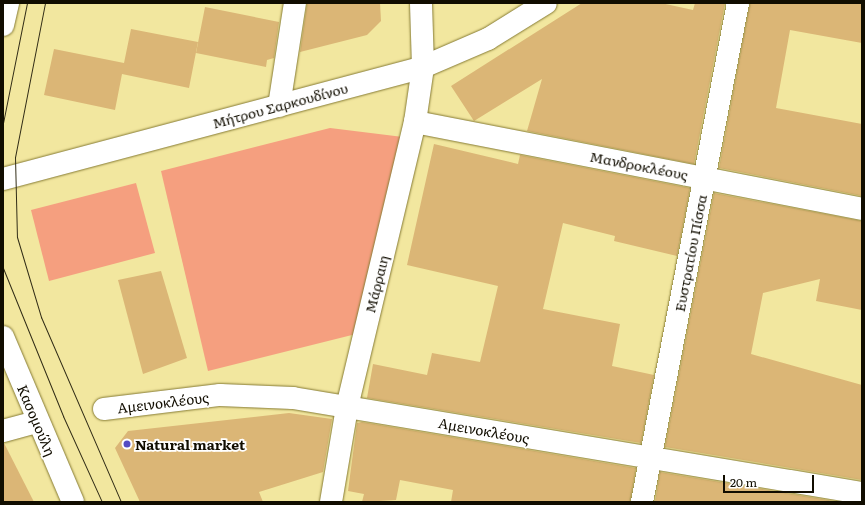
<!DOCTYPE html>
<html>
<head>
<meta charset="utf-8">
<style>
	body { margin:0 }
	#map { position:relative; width:865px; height:505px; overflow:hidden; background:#f2e79f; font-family:Literata,serif }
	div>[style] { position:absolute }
	.green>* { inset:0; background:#f59f7f }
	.building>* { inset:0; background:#dbb676 }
	.roads { filter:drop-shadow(0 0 1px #867b34) drop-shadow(0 0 1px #867b34) }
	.street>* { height:22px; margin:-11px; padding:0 11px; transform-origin:11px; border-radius:11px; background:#fff }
	.tram>* { height:1px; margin:-0.5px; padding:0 0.5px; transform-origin:0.5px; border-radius:0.5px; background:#312c16 }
	.dots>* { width:11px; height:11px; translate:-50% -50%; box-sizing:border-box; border:2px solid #fff; border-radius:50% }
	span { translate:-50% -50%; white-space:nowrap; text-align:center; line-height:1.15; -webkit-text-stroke:3.5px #fff; paint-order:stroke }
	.street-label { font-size:14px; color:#110d00 }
	.poi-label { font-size:14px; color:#110d00; font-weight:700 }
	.left { translate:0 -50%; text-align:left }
	.frame { position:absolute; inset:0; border:4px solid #110d00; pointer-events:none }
	.scale { position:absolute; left:723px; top:475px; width:91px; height:18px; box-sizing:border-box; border:2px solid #110d00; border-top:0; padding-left:5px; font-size:12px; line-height:14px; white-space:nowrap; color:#110d00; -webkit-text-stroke:3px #fff; paint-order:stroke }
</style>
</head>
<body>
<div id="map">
	<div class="green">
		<div style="clip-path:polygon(330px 128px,403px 137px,356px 334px,208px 371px,161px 171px)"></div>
		<div style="clip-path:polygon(136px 183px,155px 253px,49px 281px,31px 210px)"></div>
	</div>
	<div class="building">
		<div style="clip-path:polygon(307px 3px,380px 3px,381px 21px,367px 35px,300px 52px)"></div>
		<div style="clip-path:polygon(582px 3px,661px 3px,693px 10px,695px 3px,725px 3px,694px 164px,527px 131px,542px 79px,474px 121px,451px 86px)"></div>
		<div style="clip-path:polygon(750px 3px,862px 3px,862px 43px,790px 30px,776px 108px,862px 124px,862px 196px,719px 168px)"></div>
		<div style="clip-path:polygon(205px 7px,279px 22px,274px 58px,267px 60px,266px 67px,196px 53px)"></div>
		<div style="clip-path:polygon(131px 29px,198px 42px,189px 88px,122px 74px,115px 110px,44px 95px,54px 49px,124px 63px)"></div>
		<div style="clip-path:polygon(434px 144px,518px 164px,520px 155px,690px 188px,677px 256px,614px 241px,615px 236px,563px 223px,543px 309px,620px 324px,612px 366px,654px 375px,641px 443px,367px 398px,373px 364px,427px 375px,432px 353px,480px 362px,498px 286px,407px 265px)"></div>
		<div style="clip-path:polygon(714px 193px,862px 221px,862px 310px,816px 301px,820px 279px,763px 293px,751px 354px,862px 385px,862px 480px,665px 447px)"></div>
		<div style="clip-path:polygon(161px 271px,187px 358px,143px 374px,118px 280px)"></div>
		<div style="clip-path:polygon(289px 413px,332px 419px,323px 472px,259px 492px,263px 502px,140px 502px,115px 448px,128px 431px)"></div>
		<div style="clip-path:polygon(362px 422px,636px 468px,630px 502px,451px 502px,453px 490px,400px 480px,396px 500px,362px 502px,364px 494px,348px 491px,357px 423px)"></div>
		<div style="clip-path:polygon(3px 443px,4px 443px,34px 502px,3px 502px)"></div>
		<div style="clip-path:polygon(660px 472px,840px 502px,655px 502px)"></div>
	</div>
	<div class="roads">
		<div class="street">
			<div style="left:3px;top:25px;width:23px;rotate:-77deg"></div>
			<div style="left:279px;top:106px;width:104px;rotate:-81.2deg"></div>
			<div style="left:415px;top:122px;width:455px;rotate:11deg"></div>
			<div style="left:3px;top:179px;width:435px;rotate:-14.9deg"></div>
			<div style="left:423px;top:67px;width:71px;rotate:-23.3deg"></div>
			<div style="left:488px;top:39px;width:68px;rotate:-31.8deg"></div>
			<div style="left:3px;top:337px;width:179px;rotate:67deg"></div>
			<div style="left:104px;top:409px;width:117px;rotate:-6.9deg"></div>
			<div style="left:220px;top:395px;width:73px;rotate:2.4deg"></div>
			<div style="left:293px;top:398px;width:577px;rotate:9.48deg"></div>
			<div style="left:3px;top:431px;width:35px;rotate:-15deg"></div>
			<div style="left:331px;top:502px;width:96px;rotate:-80.4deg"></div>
			<div style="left:347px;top:407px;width:293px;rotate:-76.6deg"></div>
			<div style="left:415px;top:122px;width:56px;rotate:-81.7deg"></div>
			<div style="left:423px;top:67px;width:64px;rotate:-91.8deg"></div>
			<div style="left:642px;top:502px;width:508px;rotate:-79.11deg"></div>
		</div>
	</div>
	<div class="tram">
		<div style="left:45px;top:3px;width:157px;rotate:101deg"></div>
		<div style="left:15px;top:157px;width:80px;rotate:88.6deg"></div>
		<div style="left:17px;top:237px;width:84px;rotate:73.3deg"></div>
		<div style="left:41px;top:317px;width:202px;rotate:66.6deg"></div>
		<div style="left:3px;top:123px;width:122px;rotate:-78.7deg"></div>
		<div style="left:3px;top:268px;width:160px;rotate:67.9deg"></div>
		<div style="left:63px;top:416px;width:94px;rotate:65.6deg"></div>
	</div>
	<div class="dots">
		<div style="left:127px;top:444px;background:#554cc4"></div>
	</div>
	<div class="street-label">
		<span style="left:280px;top:105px;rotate:-15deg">Μήτρου Σαρκουδίνου</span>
		<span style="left:639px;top:165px;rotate:11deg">Μανδροκλέους</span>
		<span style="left:690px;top:253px;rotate:-79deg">Ευστρατίου Πίσσα</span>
		<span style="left:376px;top:284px;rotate:-76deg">Μάρραιη</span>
		<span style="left:163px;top:402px;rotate:-7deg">Αμεινοκλέους</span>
		<span style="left:37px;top:420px;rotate:67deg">Κασομούλη</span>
		<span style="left:484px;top:430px;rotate:10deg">Αμεινοκλέους</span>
	</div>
	<div class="poi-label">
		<span class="left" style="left:135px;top:444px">Natural market</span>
	</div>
	<div class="frame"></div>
	<div class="scale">20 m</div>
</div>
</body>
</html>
